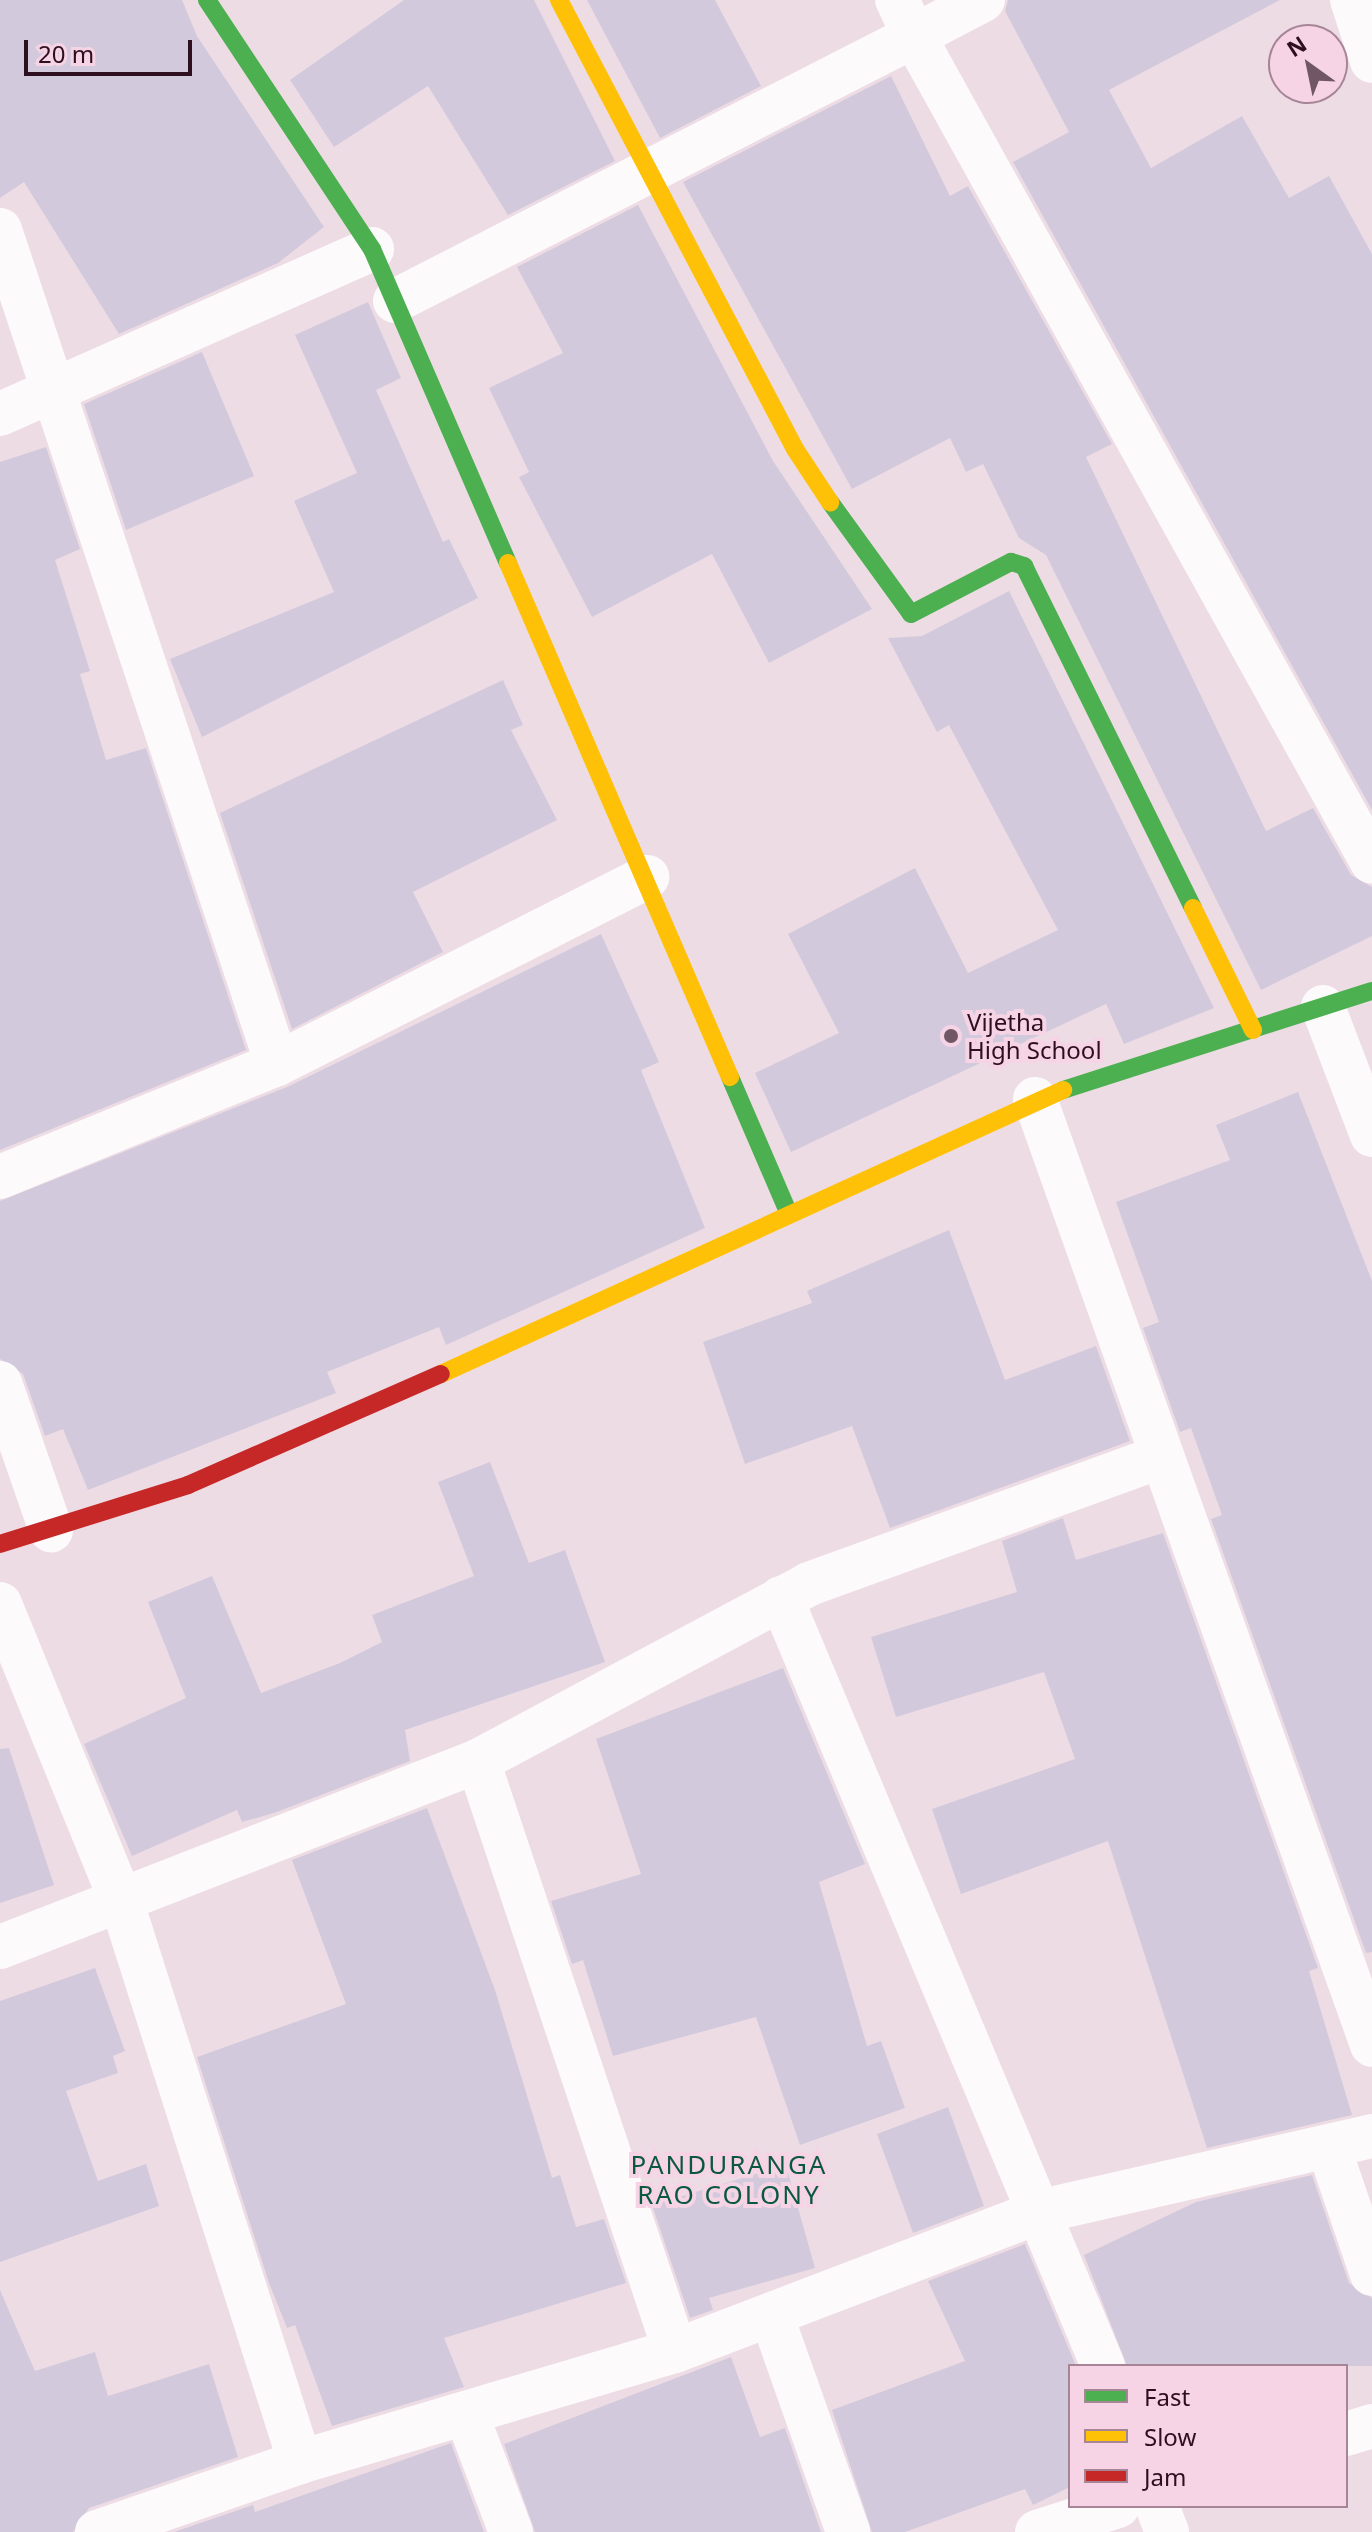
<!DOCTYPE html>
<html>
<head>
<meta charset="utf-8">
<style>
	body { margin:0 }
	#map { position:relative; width:1372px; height:2532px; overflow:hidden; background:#eedce5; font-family:"Noto Sans",sans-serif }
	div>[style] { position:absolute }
	.building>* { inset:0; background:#d2cadc }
	.street>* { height:44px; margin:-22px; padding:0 22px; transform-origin:22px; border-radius:22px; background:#fcfafb }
	.fast>* { height:18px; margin:-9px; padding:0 9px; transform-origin:9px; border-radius:9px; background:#4caf50 }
	.slow>* { height:18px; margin:-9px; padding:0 9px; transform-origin:9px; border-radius:9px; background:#ffc107 }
	.jam>* { height:18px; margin:-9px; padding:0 9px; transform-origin:9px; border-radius:9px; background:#c62828 }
	.dots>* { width:22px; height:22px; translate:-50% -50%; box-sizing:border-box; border:4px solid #f6d4e5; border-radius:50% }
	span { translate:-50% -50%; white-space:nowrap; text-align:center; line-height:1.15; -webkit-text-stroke:8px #f6d4e5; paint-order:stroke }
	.poi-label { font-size:24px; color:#2d0f20 }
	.left { translate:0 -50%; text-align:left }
	.neighbourhood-label { font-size:26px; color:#0b5841; letter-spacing:2px }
	.legend { position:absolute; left:1068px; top:2364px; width:280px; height:144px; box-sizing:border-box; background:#f6d4e5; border:2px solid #a68596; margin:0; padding:10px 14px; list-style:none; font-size:24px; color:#2d0f20 }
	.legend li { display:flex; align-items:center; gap:16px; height:40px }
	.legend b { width:40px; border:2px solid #a68596 }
	.north { position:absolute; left:1268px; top:24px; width:80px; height:80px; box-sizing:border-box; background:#f6d4e5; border:2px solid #a68596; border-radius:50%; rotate:327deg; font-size:22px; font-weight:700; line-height:32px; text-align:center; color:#2d0f20 }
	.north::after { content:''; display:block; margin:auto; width:28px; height:36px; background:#715765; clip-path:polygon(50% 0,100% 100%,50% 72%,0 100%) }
	.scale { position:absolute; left:24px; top:40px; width:168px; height:36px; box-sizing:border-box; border:4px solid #2d0f20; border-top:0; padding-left:10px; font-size:24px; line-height:28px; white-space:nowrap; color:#2d0f20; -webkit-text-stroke:6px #f6d4e5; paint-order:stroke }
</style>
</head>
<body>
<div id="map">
	<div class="building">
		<div style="clip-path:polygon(0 0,182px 0,197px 36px,324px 227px,278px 263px,119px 334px,24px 182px,0 198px)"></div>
		<div style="clip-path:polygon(404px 0,534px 0,615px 161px,508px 215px,428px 86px,334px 147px,290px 80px)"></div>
		<div style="clip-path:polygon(587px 0,715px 0,761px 86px,660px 138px)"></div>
		<div style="clip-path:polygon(1008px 0,1280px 0,1109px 90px,1151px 168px,1242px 116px,1289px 198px,1329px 176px,1372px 254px,1372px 810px,1013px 162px,1069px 132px,1005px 11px)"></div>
		<div style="clip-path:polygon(891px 76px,950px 196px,968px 186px,1112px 444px,1086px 457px,1266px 831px,1313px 808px,1351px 875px,1372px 887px,1372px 936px,1261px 990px,1046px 555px,1019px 538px,983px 464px,966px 472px,950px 438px,852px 489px,683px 182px)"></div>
		<div style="clip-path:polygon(638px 205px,773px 461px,872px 609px,769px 663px,712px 554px,592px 617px,519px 477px,529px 472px,489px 388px,563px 353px,517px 267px)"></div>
		<div style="clip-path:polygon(368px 302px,401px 378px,376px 390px,443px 542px,449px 539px,478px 598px,202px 737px,170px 659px,334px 592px,294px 501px,357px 473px,295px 335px)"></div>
		<div style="clip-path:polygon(202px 352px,254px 476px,126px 530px,84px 404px)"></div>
		<div style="clip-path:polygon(46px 447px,80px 549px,55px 560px,90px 671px,80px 674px,106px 760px,146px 748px,246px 1050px,0 1150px,0 462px)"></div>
		<div style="clip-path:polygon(1009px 591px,1214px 1008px,1124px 1044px,1106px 1004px,791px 1152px,755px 1073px,839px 1033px,788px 934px,915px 868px,968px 973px,1058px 930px,949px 725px,937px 732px,888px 638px,922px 636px)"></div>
		<div style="clip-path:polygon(503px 680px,523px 725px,511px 730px,557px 820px,413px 892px,443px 952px,292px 1029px,220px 813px)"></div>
		<div style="clip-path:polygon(601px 934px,659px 1062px,641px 1070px,705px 1228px,446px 1345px,439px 1327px,327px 1372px,336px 1393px,88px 1490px,63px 1429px,45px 1436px,23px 1374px,0 1359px,0 1201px,287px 1087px)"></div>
		<div style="clip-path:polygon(1298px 1092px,1372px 1281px,1372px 1952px,1366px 1953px,1211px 1519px,1222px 1515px,1191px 1428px,1180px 1432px,1143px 1328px,1159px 1322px,1116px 1202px,1230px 1160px,1216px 1125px)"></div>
		<div style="clip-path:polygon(949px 1230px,1005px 1380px,1096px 1346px,1130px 1441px,890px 1528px,852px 1426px,745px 1464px,703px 1342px,812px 1303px,807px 1291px)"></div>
		<div style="clip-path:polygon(490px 1462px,529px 1563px,565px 1550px,605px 1662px,405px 1730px,410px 1761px,274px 1813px,242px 1822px,237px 1810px,132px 1856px,84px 1744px,186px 1698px,148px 1602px,212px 1576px,261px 1693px,340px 1663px,382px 1642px,372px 1615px,474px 1576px,438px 1482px)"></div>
		<div style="clip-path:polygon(1063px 1518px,1076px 1560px,1163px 1533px,1318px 1968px,1309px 1971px,1352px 2115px,1207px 2148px,1108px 1841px,961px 1894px,932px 1809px,1075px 1759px,1044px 1672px,896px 1717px,871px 1637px,1017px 1592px,1002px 1541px)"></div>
		<div style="clip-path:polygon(783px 1668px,865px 1864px,819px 1882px,867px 2046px,881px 2041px,905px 2108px,800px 2145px,756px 2017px,613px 2056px,583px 1960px,572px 1964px,551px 1901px,641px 1874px,596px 1739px)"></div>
		<div style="clip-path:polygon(9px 1748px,54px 1885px,0 1903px,0 1749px)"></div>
		<div style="clip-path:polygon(427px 1808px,495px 1990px,552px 2178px,560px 2175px,576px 2227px,604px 2219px,626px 2283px,444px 2338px,464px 2387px,332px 2426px,295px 2325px,287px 2328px,269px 2283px,197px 2057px,346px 2004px,292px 1860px)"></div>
		<div style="clip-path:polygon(95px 1968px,125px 2051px,113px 2056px,118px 2073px,66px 2091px,98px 2181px,146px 2164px,159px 2206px,0 2262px,0 2001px)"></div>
		<div style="clip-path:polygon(948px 2107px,984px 2206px,913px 2233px,877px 2134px)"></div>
		<div style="clip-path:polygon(786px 2165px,815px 2268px,709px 2298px,713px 2310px,690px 2318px,652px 2205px)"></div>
		<div style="clip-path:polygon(1312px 2175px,1349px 2283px,1372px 2298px,1372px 2366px,1127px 2366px,1084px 2255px,1196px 2202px)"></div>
		<div style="clip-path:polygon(1025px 2244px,1076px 2366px,1070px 2366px,1070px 2487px,1033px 2505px,1025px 2489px,905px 2532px,872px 2532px,832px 2410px,965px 2361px,928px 2281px)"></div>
		<div style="clip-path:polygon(0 2290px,35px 2371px,95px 2352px,108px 2396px,209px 2364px,238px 2457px,89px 2508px,73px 2532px,0 2532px)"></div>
		<div style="clip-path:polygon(731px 2357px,760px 2437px,785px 2428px,821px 2532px,535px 2532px,504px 2444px)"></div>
		<div style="clip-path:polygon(451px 2443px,484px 2532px,174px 2532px,253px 2505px,255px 2512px)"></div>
	</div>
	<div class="street">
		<div style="left:983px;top:0;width:78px;rotate:152.4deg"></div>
		<div style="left:914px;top:36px;width:944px;rotate:60.99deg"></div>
		<div style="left:1352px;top:0;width:64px;rotate:71.8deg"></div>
		<div style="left:0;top:230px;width:879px;rotate:71.63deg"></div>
		<div style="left:395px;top:301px;width:583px;rotate:-27.05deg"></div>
		<div style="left:914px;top:36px;width:40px;rotate:-115deg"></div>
		<div style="left:0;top:414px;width:407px;rotate:-23.9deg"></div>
		<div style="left:1323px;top:1007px;width:137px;rotate:69.1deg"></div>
		<div style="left:1035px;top:1099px;width:1004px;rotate:70.39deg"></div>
		<div style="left:0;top:1177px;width:299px;rotate:-22.2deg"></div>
		<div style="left:277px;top:1064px;width:415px;rotate:-26.8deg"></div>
		<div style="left:0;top:1383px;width:156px;rotate:70.9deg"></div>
		<div style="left:781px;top:1598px;width:833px;rotate:67.25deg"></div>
		<div style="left:0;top:1604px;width:320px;rotate:67.8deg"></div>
		<div style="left:121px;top:1900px;width:590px;rotate:72.33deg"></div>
		<div style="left:478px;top:1761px;width:375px;rotate:-28.1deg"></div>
		<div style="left:809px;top:1584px;width:375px;rotate:-19.9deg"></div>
		<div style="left:0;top:1947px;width:513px;rotate:-21.26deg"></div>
		<div style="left:478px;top:1761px;width:622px;rotate:71.54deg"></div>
		<div style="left:1329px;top:2148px;width:133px;rotate:71.2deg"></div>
		<div style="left:772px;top:2317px;width:228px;rotate:70.5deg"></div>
		<div style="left:466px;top:2413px;width:127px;rotate:69.3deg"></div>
		<div style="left:1346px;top:2434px;width:27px;rotate:-17deg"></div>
		<div style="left:1157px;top:2506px;width:28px;rotate:69deg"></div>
		<div style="left:97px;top:2532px;width:215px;rotate:-19deg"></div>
		<div style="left:300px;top:2462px;width:391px;rotate:-16.5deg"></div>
		<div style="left:675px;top:2351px;width:393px;rotate:-20.9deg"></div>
		<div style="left:1042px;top:2211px;width:338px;rotate:-12.8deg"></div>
		<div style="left:1037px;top:2532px;width:85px;rotate:-17.8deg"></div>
	</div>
	<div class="fast">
		<div style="left:207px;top:0;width:299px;rotate:56.5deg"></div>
		<div style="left:372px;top:249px;width:342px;rotate:66.6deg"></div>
		<div style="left:830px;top:502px;width:138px;rotate:54.1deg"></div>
		<div style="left:911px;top:614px;width:113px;rotate:-27.5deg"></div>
		<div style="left:1011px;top:562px;width:14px;rotate:17deg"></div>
		<div style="left:1024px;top:566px;width:381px;rotate:63.7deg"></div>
		<div style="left:730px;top:1077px;width:149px;rotate:66.7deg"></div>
		<div style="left:1063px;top:1090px;width:324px;rotate:-17.8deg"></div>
	</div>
	<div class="slow">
		<div style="left:559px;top:0;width:507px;rotate:62.27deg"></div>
		<div style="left:795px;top:449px;width:64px;rotate:56.6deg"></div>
		<div style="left:508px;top:563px;width:560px;rotate:66.64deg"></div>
		<div style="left:1193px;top:908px;width:136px;rotate:63.8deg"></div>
		<div style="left:441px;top:1374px;width:684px;rotate:-24.54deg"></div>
	</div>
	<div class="jam">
		<div style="left:0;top:1544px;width:197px;rotate:-17.4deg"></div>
		<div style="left:188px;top:1485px;width:276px;rotate:-23.7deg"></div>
	</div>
	<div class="dots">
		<div style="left:951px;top:1036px;background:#715765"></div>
	</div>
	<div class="poi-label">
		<span class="left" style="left:967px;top:1036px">Vijetha<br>High School</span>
	</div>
	<div class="neighbourhood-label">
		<span style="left:729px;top:2180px">PANDURANGA<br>RAO COLONY</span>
	</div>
	<ul class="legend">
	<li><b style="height:10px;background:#4caf50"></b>Fast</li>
	<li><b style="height:10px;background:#ffc107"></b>Slow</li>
	<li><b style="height:10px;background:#c62828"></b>Jam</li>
	</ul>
	<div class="north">N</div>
	<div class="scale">20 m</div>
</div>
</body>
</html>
